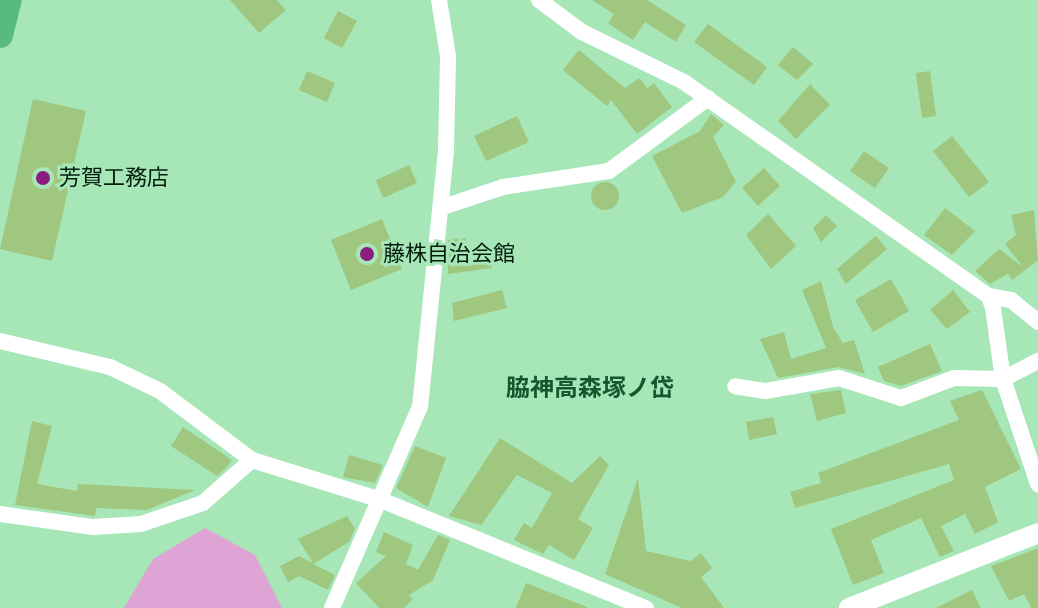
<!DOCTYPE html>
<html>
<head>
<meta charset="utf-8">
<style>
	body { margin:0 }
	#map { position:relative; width:1038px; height:608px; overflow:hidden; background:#a6e6b7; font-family:Quicksand,"Noto Sans JP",sans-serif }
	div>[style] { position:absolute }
	.green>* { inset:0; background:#dea4d5 }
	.building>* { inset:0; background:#9fc780 }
	.round { border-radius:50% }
	.minor>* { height:16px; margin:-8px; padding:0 8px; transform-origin:8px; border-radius:8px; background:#fff }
	.tertiary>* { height:20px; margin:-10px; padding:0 10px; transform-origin:10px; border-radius:10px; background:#fff }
	.trunk>* { height:26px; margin:-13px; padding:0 13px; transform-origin:13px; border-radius:13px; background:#57bb7f }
	.dots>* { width:22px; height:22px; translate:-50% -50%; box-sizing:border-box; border:4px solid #a6e6b7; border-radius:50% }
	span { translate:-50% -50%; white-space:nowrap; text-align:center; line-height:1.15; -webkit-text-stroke:6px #a6e6b7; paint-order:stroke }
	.poi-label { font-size:22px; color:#031b0b }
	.left { translate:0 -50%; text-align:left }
	.neighbourhood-label { font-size:24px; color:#16572f; font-weight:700 }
</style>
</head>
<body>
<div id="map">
	<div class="green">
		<div style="clip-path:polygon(205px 528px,255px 555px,282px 608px,124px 608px,153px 559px)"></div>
	</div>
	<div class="building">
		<div style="clip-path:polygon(230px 0,277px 0,286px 10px,259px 33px)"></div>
		<div style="clip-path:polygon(592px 0,647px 0,686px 25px,676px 42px,645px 22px,633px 40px,608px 23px,614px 14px)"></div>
		<div style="clip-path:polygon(338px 11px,357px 21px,342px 48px,324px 38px)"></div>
		<div style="clip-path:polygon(708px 24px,767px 67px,754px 85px,694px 42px)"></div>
		<div style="clip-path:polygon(793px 47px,813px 64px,797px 80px,778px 65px)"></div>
		<div style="clip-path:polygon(579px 50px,625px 88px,639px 78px,647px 88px,654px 83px,672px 107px,637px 134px,611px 100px,607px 106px,563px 70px)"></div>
		<div style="clip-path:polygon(307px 71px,335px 83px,327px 102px,299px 90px)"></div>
		<div style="clip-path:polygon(930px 71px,936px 116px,922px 118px,916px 73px)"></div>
		<div style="clip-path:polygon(810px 84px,830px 105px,796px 139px,778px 121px)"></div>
		<div style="clip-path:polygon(33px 99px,86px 111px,52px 261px,0 249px)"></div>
		<div style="clip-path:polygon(711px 114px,724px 125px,713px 137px,736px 182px,723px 197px,682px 213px,652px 156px,700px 131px)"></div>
		<div style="clip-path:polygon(517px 116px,529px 142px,486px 161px,474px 136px)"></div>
		<div style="clip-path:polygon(952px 136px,989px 182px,969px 197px,933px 151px)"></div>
		<div style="clip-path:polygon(864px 151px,889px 168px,875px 188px,850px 171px)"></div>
		<div style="clip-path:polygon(409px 165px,417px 183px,383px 198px,376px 180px)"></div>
		<div style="clip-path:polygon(764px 168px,780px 186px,758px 206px,742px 188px)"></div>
		<div class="round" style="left:591px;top:182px;width:28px;height:28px"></div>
		<div style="clip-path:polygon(945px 208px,975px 231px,952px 255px,924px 235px)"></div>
		<div style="clip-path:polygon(1034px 210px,1038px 260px,1012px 280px,1008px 274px,990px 284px,975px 271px,999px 249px,1023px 267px,1005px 244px,1016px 235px,1011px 215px)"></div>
		<div style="clip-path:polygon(768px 214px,796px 246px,771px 269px,746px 235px)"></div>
		<div style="clip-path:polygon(826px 215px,837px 226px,821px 242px,813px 228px)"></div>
		<div style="clip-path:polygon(382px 219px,402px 269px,351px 290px,331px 240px)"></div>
		<div style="clip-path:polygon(876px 236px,887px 249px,846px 284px,837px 269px)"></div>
		<div style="clip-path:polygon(466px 238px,468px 253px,490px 250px,492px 268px,448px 274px,448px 240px)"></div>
		<div style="clip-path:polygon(891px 279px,909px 311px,873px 332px,855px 300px)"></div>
		<div style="clip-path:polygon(821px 281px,833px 327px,843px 343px,854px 340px,865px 374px,838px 367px,778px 378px,760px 339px,784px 332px,791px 359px,826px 348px,802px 290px)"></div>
		<div style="clip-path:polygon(502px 290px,507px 308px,454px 321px,452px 303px)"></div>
		<div style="clip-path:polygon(953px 290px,970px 312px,947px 329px,930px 310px)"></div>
		<div style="clip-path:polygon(930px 344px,942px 371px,901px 386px,884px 381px,878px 367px)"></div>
		<div style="clip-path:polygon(841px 390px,846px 413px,817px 421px,810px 394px)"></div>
		<div style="clip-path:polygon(982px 390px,1021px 469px,985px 487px,998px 522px,975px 534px,965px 514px,941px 526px,954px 551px,940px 557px,921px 518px,871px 540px,884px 573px,853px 585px,831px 529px,954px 480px,949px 464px,795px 508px,790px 492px,821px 483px,818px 473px,959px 420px,950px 401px)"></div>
		<div style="clip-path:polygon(773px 417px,777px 434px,749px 440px,746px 422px)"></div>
		<div style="clip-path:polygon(32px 421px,52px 426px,37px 484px,77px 491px,78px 484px,195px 490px,147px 510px,96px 508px,95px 516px,15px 505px)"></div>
		<div style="clip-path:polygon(183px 427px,232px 460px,227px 467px,217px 476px,171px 446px)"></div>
		<div style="clip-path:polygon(500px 438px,572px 483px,600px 456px,609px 465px,578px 519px,593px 528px,574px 560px,549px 545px,543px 554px,514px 540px,524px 523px,532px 528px,552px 493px,517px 475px,481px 525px,449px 516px)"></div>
		<div style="clip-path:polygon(415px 446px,446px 458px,428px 507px,396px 488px)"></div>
		<div style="clip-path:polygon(349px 455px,383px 465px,375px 483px,343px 477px)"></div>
		<div style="clip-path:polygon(638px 478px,646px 551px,691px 561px,701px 553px,712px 568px,701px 577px,724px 608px,682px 608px,605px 574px)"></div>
		<div style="clip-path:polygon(347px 516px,355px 529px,349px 542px,313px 564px,335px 575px,328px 590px,299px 576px,288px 582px,280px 566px,299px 556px,313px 563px,298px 539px)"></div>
		<div style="clip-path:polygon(384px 532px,413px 545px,406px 564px,418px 570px,438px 535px,450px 540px,433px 580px,409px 595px,413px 599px,404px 608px,379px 608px,356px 583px,386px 556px,376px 552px)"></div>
		<div style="clip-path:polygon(1038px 548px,1038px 608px,1031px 608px,1024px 594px,1009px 601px,991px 566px)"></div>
		<div style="clip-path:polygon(526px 583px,587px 607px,587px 608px,516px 608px)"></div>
		<div style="clip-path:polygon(972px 590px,981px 608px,936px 608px)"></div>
	</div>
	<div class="minor">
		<div style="left:539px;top:0;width:54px;rotate:36.7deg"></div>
		<div style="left:582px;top:32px;width:114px;rotate:26.1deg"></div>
		<div style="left:684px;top:82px;width:373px;rotate:35.1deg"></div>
		<div style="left:989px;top:296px;width:13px;rotate:72deg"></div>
		<div style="left:993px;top:308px;width:72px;rotate:82deg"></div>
		<div style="left:1003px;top:379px;width:49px;rotate:-178.8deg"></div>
		<div style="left:954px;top:378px;width:57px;rotate:159.3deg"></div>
		<div style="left:901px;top:398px;width:65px;rotate:-162.1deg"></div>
		<div style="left:839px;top:378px;width:75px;rotate:170deg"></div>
		<div style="left:765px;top:391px;width:30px;rotate:-171deg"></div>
		<div style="left:443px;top:207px;width:63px;rotate:-18.4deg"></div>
		<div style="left:503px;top:187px;width:107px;rotate:-8.6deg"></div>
		<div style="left:609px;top:171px;width:123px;rotate:-36.4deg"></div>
		<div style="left:989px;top:296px;width:22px;rotate:10deg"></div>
		<div style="left:1011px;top:300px;width:35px;rotate:39deg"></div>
		<div style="left:0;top:341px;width:113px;rotate:13.3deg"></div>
		<div style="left:110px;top:367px;width:55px;rotate:25.6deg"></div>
		<div style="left:160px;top:391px;width:115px;rotate:36.9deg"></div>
		<div style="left:252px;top:460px;width:135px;rotate:17.2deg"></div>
		<div style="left:381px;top:500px;width:286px;rotate:22.2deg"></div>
		<div style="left:1038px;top:361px;width:39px;rotate:153deg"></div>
		<div style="left:1003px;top:379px;width:111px;rotate:71.6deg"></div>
		<div style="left:0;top:514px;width:94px;rotate:8deg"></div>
		<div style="left:93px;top:527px;width:48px;rotate:-3.6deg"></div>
		<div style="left:141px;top:524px;width:65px;rotate:-18.7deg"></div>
		<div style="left:203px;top:503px;width:65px;rotate:-41.3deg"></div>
		<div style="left:332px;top:608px;width:219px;rotate:-66.4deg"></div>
		<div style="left:420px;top:407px;width:257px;rotate:-84.2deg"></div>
		<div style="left:446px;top:151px;width:95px;rotate:-88.8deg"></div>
		<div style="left:448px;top:56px;width:57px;rotate:-99.1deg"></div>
	</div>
	<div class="tertiary">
		<div style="left:849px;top:608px;width:203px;rotate:-21.6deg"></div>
	</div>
	<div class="trunk">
		<div style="left:0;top:35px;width:36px;rotate:-76deg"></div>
	</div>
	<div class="dots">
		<div style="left:43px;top:178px;background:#8b1d81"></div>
		<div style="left:367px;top:254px;background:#8b1d81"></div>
	</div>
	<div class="poi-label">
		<span class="left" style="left:59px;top:178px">芳賀工務店</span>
		<span class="left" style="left:383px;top:254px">藤株自治会館</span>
	</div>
	<div class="neighbourhood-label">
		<span style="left:590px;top:388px">脇神高森塚ノ岱</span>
	</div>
</div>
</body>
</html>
